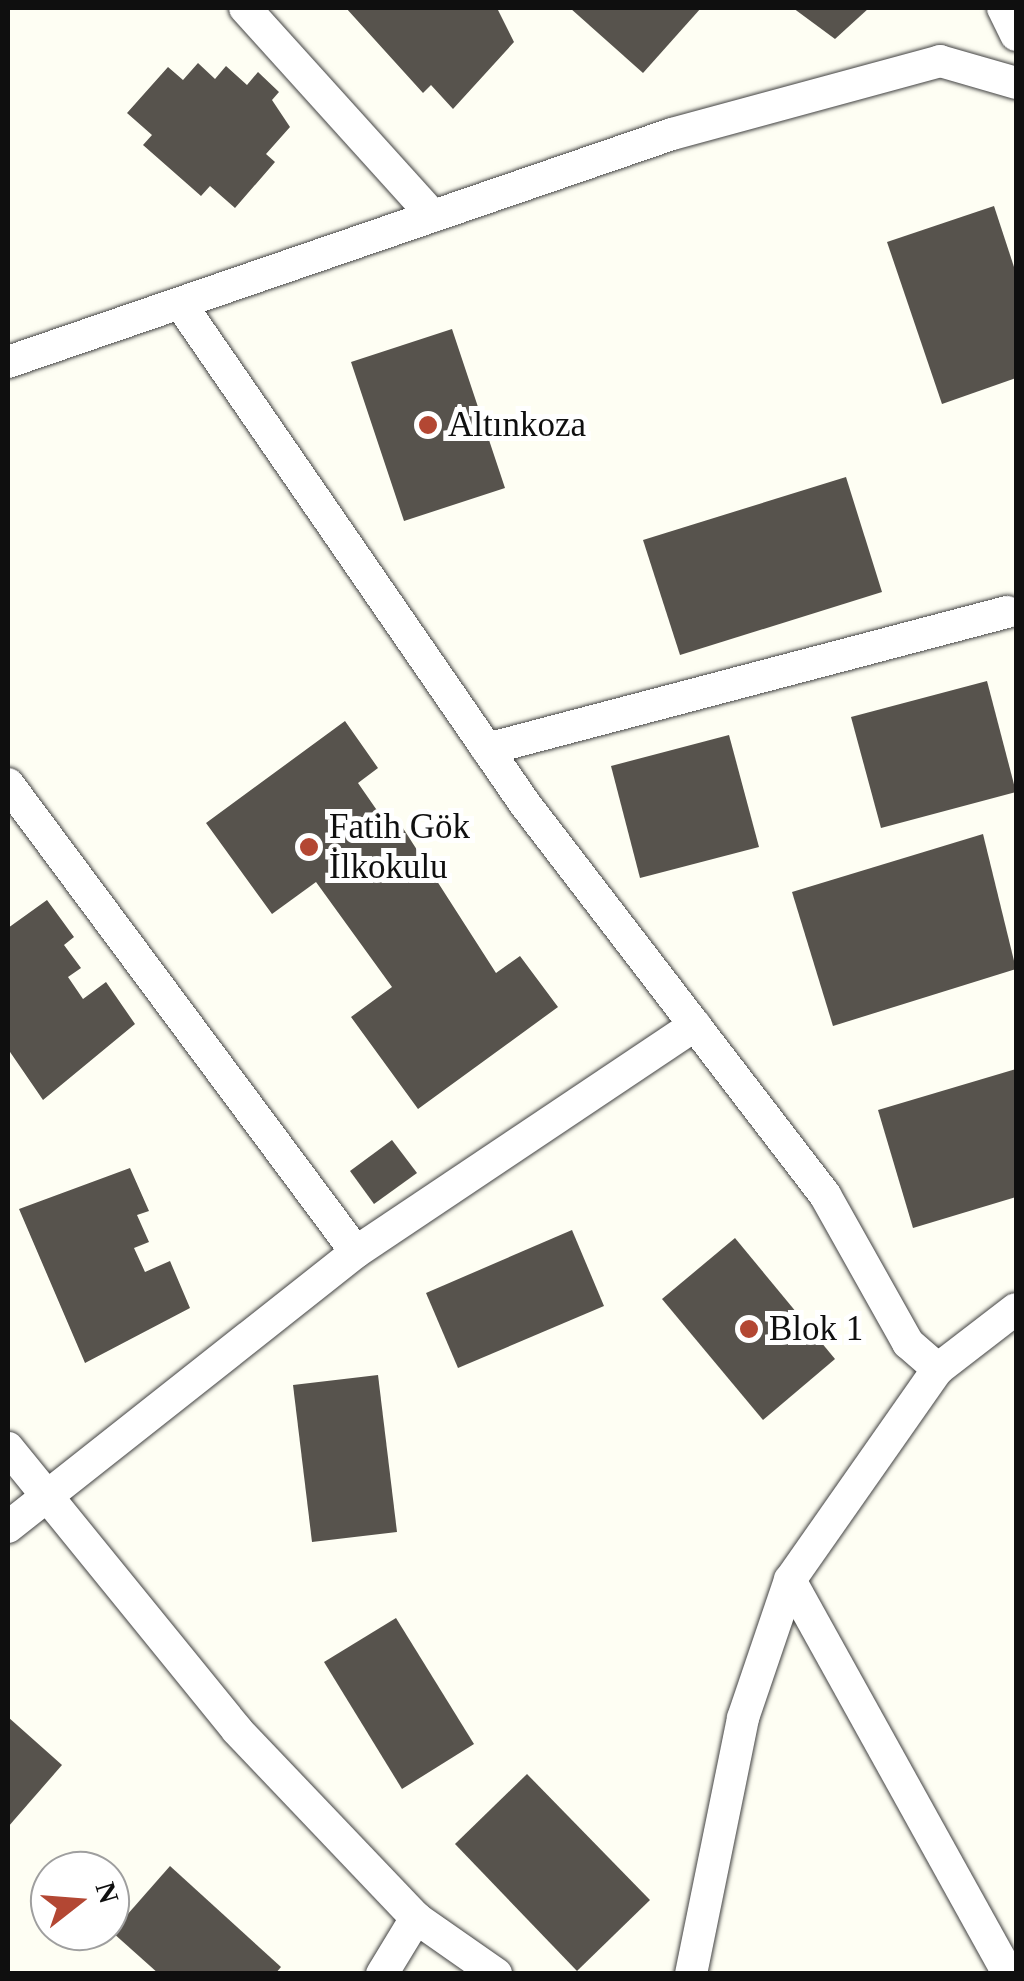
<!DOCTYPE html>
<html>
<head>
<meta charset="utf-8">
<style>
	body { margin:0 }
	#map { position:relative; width:1024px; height:1981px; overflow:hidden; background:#fefef3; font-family:Georgia,serif }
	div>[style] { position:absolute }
	.building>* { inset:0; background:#57534d }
	.roads { filter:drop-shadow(0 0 2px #424242) drop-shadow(0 0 2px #424242) }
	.minor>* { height:32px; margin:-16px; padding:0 16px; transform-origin:16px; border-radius:16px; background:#fff }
	.dots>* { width:28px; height:28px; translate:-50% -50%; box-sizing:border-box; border:5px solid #fff; border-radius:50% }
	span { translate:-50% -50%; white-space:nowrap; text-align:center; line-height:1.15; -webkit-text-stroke:10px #fff; paint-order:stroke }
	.poi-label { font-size:35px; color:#0f0f0f }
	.left { translate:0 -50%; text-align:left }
	.frame { position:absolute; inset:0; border:10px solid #0f0f0f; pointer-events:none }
	.north { position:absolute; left:30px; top:1851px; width:100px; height:100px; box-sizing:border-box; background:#fff; border:2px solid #9f9f9f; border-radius:50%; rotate:73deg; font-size:28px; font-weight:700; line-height:40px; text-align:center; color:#0f0f0f }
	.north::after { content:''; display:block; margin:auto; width:35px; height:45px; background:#b34733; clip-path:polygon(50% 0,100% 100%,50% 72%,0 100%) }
</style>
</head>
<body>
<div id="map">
	<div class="building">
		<div style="clip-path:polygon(346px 8px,497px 8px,514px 42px,453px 109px,431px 85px,423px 93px)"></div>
		<div style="clip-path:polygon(570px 8px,701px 8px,643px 73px)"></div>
		<div style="clip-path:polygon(793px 8px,869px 8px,835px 39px)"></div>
		<div style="clip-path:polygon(198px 63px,215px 79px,226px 66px,247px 85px,258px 72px,279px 92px,272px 100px,290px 127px,266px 154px,275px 162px,235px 208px,210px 186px,201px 196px,143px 145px,152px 135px,127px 113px,168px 67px,183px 80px)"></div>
		<div style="clip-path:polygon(994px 206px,1016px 273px,1016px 378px,942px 404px,887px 242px)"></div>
		<div style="clip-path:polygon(452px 329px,505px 488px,404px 521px,351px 362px)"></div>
		<div style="clip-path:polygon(846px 477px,882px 592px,680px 655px,643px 540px)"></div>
		<div style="clip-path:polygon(987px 681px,1016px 792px,881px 828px,851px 717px)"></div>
		<div style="clip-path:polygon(345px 721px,378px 768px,358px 783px,392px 832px,401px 825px,496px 973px,520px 956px,558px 1007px,418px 1109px,351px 1017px,392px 987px,316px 882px,272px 914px,206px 823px)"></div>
		<div style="clip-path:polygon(729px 735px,759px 847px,640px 878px,611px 766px)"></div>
		<div style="clip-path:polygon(983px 834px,1016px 969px,833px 1026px,792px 892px)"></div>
		<div style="clip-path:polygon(47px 900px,74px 937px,64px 945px,81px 968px,68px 977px,83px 999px,106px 982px,135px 1024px,43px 1100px,8px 1049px,8px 928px)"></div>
		<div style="clip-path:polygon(1016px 1069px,1016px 1197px,913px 1228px,878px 1110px)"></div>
		<div style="clip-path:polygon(392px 1140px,417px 1173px,374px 1204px,350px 1171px)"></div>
		<div style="clip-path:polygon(130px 1168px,149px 1211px,137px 1215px,149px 1242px,134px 1248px,145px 1272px,170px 1261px,190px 1308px,85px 1363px,19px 1209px)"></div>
		<div style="clip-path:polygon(572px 1230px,604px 1306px,458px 1368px,426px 1293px)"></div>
		<div style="clip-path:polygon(735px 1238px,835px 1359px,763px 1420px,662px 1299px)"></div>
		<div style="clip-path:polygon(378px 1375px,397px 1532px,312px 1542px,293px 1385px)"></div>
		<div style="clip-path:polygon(396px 1618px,474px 1744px,402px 1789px,324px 1662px)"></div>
		<div style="clip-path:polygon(8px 1717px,62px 1765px,8px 1827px)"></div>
		<div style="clip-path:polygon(527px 1774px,650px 1900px,577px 1971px,455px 1844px)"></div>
		<div style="clip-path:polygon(170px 1866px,281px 1967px,275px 1974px,159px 1974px,112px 1932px)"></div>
	</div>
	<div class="roads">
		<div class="minor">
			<div style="left:245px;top:8px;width:280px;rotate:47.9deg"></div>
			<div style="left:1003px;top:8px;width:30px;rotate:64deg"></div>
			<div style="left:182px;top:306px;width:605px;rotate:55.44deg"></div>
			<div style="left:525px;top:804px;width:493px;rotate:52.5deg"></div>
			<div style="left:825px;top:1195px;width:170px;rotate:60.7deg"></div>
			<div style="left:908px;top:1343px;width:40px;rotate:41deg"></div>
			<div style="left:8px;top:362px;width:702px;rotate:-18.95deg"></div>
			<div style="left:672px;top:134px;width:278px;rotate:-15.2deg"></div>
			<div style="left:940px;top:61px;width:79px;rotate:16.1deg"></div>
			<div style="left:487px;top:749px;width:538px;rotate:-14.76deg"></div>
			<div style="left:8px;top:784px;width:583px;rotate:53.37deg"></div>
			<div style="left:8px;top:1448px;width:363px;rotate:50.9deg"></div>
			<div style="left:237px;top:1730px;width:260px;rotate:46.4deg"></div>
			<div style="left:416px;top:1918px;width:98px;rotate:35deg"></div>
			<div style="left:8px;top:1527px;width:444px;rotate:-38.3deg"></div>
			<div style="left:356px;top:1252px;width:408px;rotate:-33.8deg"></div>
			<div style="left:790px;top:1580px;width:450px;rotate:61deg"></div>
			<div style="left:382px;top:1974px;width:66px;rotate:-58.7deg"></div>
			<div style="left:691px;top:1974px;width:261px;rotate:-78.5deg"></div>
			<div style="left:743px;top:1718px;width:146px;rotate:-71.2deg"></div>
			<div style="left:790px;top:1580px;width:258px;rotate:-55deg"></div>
			<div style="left:938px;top:1369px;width:98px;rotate:-37.6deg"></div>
		</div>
	</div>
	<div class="dots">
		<div style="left:428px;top:425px;background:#b34733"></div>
		<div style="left:309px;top:847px;background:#b34733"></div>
		<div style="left:749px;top:1329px;background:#b34733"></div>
	</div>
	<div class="poi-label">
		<span class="left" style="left:448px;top:425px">Altınkoza</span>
		<span class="left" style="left:329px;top:847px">Fatih Gök<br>İlkokulu</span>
		<span class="left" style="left:769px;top:1329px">Blok 1</span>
	</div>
	<div class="frame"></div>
	<div class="north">N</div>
</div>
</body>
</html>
